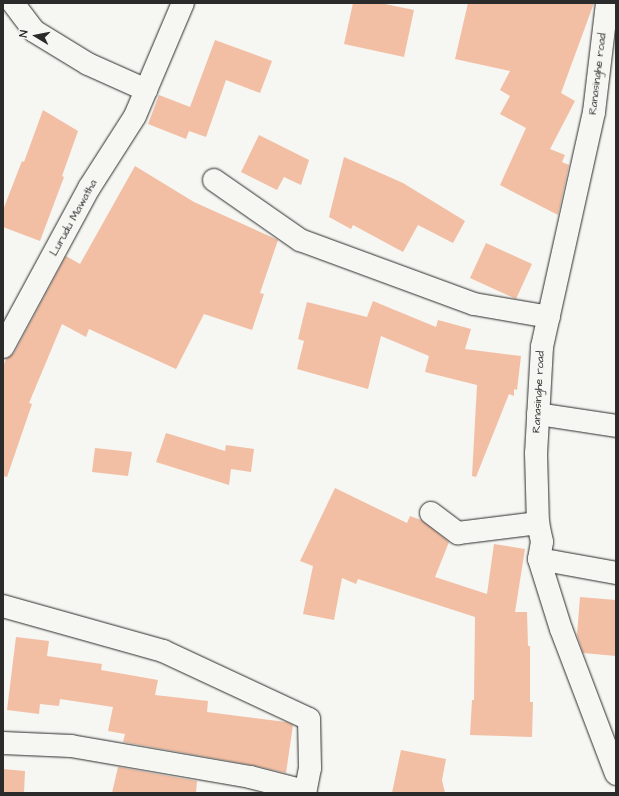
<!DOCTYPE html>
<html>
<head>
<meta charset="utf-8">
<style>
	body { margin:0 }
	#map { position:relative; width:619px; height:796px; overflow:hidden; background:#f6f6f2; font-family:"Architects Daughter",sans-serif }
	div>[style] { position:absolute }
	.building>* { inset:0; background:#f2bfa4 }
	.roads { filter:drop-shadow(0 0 1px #2b2b2b) drop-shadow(0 0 1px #2b2b2b) }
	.minor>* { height:22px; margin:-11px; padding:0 11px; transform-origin:11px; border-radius:11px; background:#f6f6f2 }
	span { translate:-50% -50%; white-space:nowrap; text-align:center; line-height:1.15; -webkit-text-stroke:4px #f6f6f2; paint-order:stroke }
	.street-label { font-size:11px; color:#2b2b2b }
	.frame { position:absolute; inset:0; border:4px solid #2b2b2b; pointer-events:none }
	.north { position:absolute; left:16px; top:16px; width:40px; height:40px; -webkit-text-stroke:3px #f6f6f2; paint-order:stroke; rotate:280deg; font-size:11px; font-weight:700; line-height:16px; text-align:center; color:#2b2b2b }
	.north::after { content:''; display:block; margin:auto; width:14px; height:18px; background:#2b2b2b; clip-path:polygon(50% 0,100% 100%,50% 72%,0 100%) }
</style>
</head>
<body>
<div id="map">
	<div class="building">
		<div style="clip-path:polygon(353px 3px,380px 3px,414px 10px,404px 57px,344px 44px)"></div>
		<div style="clip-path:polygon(468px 3px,594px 3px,561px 93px,575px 101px,550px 149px,565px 155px,562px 162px,569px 165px,558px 215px,500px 185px,526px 128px,500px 114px,510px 96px,500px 90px,510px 71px,455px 59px)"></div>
		<div style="clip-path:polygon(215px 40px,272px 61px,260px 93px,226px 80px,206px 137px,189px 131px,186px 139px,148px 124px,159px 95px,190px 107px)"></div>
		<div style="clip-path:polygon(43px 110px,78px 131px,62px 176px,64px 177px,40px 241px,3px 227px,3px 210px,22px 161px,24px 162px)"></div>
		<div style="clip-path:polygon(259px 135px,309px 160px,301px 185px,284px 177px,277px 190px,241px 172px)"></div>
		<div style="clip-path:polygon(344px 157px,403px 183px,465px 221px,453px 243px,418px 225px,403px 252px,353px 225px,351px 229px,329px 217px)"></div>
		<div style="clip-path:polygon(135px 166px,194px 202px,278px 240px,260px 293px,264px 294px,252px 330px,204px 314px,176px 369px,89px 329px,86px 337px,62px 324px,29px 403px,32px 404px,7px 477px,3px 476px,3px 366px,6px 359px,14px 353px,66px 256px,80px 264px)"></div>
		<div style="clip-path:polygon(486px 243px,532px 264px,516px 299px,470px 278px)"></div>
		<div style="clip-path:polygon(373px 301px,436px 327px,438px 320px,471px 329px,465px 349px,521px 356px,517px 390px,514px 389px,514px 396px,509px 394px,476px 477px,472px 476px,477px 385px,425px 372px,429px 356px,381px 336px,368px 389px,297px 369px,304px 341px,298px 339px,307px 302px,367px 317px)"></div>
		<div style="clip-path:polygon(166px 433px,225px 451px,226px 445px,254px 449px,251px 472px,231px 469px,229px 485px,156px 462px)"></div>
		<div style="clip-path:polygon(95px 448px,132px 452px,128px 476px,92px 472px)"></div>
		<div style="clip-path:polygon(335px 488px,407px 523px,410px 516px,421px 520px,449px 542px,435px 577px,487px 594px,494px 544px,525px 549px,515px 612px,527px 612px,528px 646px,530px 646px,530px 702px,533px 702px,532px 737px,470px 735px,472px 700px,474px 700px,475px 617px,358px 579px,356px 584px,342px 578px,334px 620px,303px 614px,313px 566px,300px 561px)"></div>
		<div style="clip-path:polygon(580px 597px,616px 600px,616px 656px,583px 653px,577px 635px)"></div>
		<div style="clip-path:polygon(16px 637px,49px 641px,47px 656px,102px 664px,101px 670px,158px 680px,155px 695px,208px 701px,207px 712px,286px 722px,293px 725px,286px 773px,252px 765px,123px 742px,125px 734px,108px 731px,113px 707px,60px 699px,59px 706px,40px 704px,39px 714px,7px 710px)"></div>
		<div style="clip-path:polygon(401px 750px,446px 759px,442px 780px,445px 793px,392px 793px)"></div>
		<div style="clip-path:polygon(118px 767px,197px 781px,196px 793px,112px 793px)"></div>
		<div style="clip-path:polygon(3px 769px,25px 771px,24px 793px,3px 793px)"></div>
	</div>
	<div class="roads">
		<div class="minor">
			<div style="left:13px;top:3px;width:35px;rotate:53deg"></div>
			<div style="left:34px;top:31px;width:63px;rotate:31.4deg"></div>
			<div style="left:88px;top:64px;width:64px;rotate:24.1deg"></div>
			<div style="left:607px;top:3px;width:110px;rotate:96.8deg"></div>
			<div style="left:594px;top:112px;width:241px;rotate:102.5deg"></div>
			<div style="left:542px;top:347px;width:106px;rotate:93.2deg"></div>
			<div style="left:536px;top:453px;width:70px;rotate:88.4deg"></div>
			<div style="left:538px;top:523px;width:19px;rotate:78deg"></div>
			<div style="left:542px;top:542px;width:17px;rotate:100deg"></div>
			<div style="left:539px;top:559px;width:73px;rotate:72.6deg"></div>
			<div style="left:561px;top:629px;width:155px;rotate:69.2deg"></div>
			<div style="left:214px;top:180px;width:105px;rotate:34.9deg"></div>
			<div style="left:300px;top:240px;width:185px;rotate:20.2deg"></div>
			<div style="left:474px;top:304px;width:76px;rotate:9.8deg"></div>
			<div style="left:3px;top:347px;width:181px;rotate:-61.6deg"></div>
			<div style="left:89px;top:188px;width:85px;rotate:-57.4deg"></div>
			<div style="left:135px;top:116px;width:123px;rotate:-67deg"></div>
			<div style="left:538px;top:414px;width:79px;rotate:8.7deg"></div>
			<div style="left:431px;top:513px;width:34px;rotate:37deg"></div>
			<div style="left:458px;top:533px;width:81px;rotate:-7.1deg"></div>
			<div style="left:539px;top:559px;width:78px;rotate:10.3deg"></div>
			<div style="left:3px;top:606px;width:166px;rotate:15.7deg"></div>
			<div style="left:163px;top:651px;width:161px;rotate:25deg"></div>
			<div style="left:309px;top:719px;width:49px;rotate:88.8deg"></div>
			<div style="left:310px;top:768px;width:25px;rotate:101deg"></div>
			<div style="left:3px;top:743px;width:68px;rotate:2.5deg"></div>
			<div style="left:71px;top:746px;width:182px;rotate:9.8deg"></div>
			<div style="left:250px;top:777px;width:57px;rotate:14.3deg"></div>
		</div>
	</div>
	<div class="street-label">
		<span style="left:598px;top:74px;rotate:-83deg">Ranasinghe road</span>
		<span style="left:74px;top:218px;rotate:-61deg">Lurudu Mawatha</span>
		<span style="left:539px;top:392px;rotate:-87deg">Ranasinghe road</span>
	</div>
	<div class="frame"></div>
	<div class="north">N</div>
</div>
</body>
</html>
